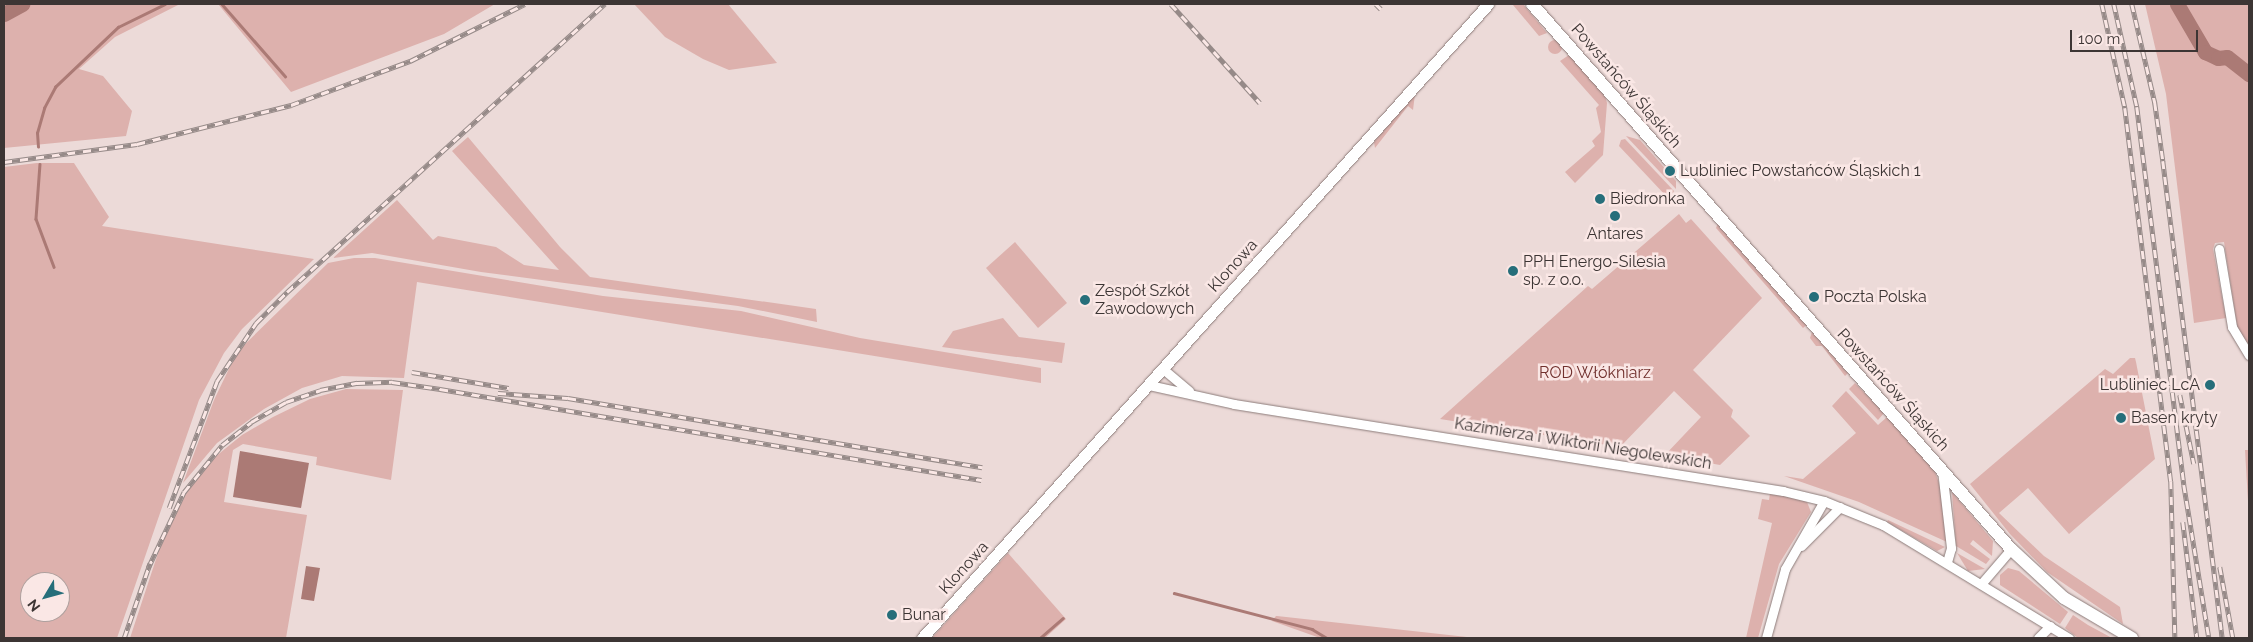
<!DOCTYPE html>
<html>
<head>
<meta charset="utf-8">
<style>
	body { margin:0 }
	#map { position:relative; width:2253px; height:642px; overflow:hidden; background:#ecdad8; font-family:Raleway,sans-serif }
	div>[style] { position:absolute }
	.green>* { inset:0; background:#ddb1ad }
	.round { border-radius:50% }
	.water>* { inset:0; background:#ab7a75 }
	.stream>* { height:2.5px; margin:-1.25px; padding:0 1.25px; transform-origin:1.25px; border-radius:1.25px; background:#ab7a75 }
	.river>* { height:15px; margin:-7.5px; padding:0 7.5px; transform-origin:7.5px; border-radius:7.5px; background:#ab7a75 }
	.roads { filter:drop-shadow(0 0 1px #8c7c7a) drop-shadow(0 0 1px #8c7c7a) }
	.minor>* { height:9px; margin:-4.5px; padding:0 4.5px; transform-origin:4.5px; border-radius:4.5px; background:#fff }
	.tertiary>* { height:11px; margin:-5.5px; padding:0 5.5px; transform-origin:5.5px; border-radius:5.5px; background:#fff }
	.secondary>* { height:12px; margin:-6px; padding:0 6px; transform-origin:6px; border-radius:6px; background:#fff }
	.rail>* { height:4.5px; margin-top:-2.25px; transform-origin:0; background:repeating-linear-gradient(90deg,#fae7e5 0 8px,#968a88 0 16px); box-sizing:border-box; border-block:1px solid #968a88 }
	.dots>* { width:14px; height:14px; translate:-50% -50%; box-sizing:border-box; border:2px solid #fae7e5; border-radius:50% }
	span { translate:-50% -50%; white-space:nowrap; text-align:center; line-height:1.15; -webkit-text-stroke:5px #fae7e5; paint-order:stroke }
	.street-label { font-size:16px; color:#3c3534 }
	.poi-label { font-size:16px; color:#3c3534 }
	.left { translate:0 -50%; text-align:left }
	.right { translate:-100% -50%; text-align:right }
	.park-label { font-size:16px; color:#71302d }
	.frame { position:absolute; inset:0; border:5px solid #3c3534; pointer-events:none }
	.north { position:absolute; left:20px; top:572px; width:50px; height:50px; box-sizing:border-box; background:#fae7e5; border:1px solid #aea09e; border-radius:50%; rotate:233deg; font-size:14px; font-weight:700; line-height:20px; text-align:center; color:#3c3534 }
	.north::after { content:''; display:block; margin:auto; width:18px; height:22px; background:#266e7a; clip-path:polygon(50% 0,100% 100%,50% 72%,0 100%) }
	.scale { position:absolute; left:2070px; top:30px; width:128px; height:22px; box-sizing:border-box; border:2px solid #3c3534; border-top:0; padding-left:6px; font-size:15px; line-height:18px; white-space:nowrap; color:#3c3534; -webkit-text-stroke:4px #fae7e5; paint-order:stroke }
</style>
</head>
<body>
<div id="map">
	<div class="green">
		<div style="clip-path:polygon(4px 4px,180px 4px,115px 37px,79px 69px,103px 76px,132px 111px,126px 136px,4px 148px)"></div>
		<div style="clip-path:polygon(218px 4px,217px 4px,495px 4px,444px 34px,291px 92px)"></div>
		<div style="clip-path:polygon(634px 4px,728px 4px,777px 63px,729px 70px,703px 59px,665px 37px)"></div>
		<div style="clip-path:polygon(1498px 4px,1523px 4px,1547px 33px,1539px 36px,1513px 5px)"></div>
		<div style="clip-path:polygon(2145px 4px,2249px 4px,2249px 345px,2238px 332px,2224px 242px,2215px 243px,2213px 249px,2226px 318px,2194px 323px,2166px 94px)"></div>
		<div class="round" style="left:1548px;top:40px;width:14px;height:14px"></div>
		<div style="clip-path:polygon(1569px 55px,1605px 96px,1607px 103px,1603px 155px,1575px 183px,1565px 172px,1595px 146px,1592px 141px,1601px 132px,1596px 108px,1599px 105px,1560px 61px)"></div>
		<div style="clip-path:polygon(1415px 94px,1413px 110px,1408px 106px,1375px 148px,1374px 142px)"></div>
		<div style="clip-path:polygon(1626px 136px,1640px 140px,1676px 181px,1676px 189px)"></div>
		<div style="clip-path:polygon(468px 137px,560px 247px,590px 277px,816px 309px,817px 322px,738px 306px,481px 272px,372px 253px,333px 258px,397px 200px,433px 240px,438px 236px,496px 247px,524px 265px,559px 270px,452px 151px)"></div>
		<div style="clip-path:polygon(1625px 139px,1674px 191px,1671px 197px,1667px 197px,1619px 146px,1621px 140px)"></div>
		<div style="clip-path:polygon(evenodd,37px 163px,74px 163px,109px 217px,102px 226px,314px 259px,242px 329px,224px 353px,199px 400px,117px 638px,4px 638px,4px 167px,37px 163px,30px 582px,60px 582px,60px 612px,30px 612px,30px 582px)"></div>
		<div style="clip-path:polygon(1679px 214px,1686px 223px,1691px 219px,1762px 298px,1693px 370px,1733px 410px,1731px 417px,1750px 436px,1720px 465px,1665px 455px,1701px 417px,1674px 391px,1620px 447px,1440px 419px,1588px 286px,1592px 289px)"></div>
		<div style="clip-path:polygon(1718px 223px,1808px 324px,1803px 328px,1716px 228px)"></div>
		<div style="clip-path:polygon(1015px 242px,1067px 303px,1038px 328px,986px 268px)"></div>
		<div style="clip-path:polygon(354px 258px,375px 258px,603px 296px,741px 311px,860px 338px,1041px 368px,1041px 383px,417px 282px,404px 378px,342px 376px,302px 388px,264px 409px,217px 443px,183px 483px,214px 400px,237px 352px,328px 263px)"></div>
		<div style="clip-path:polygon(1003px 318px,1019px 337px,1065px 343px,1062px 363px,942px 347px,953px 331px)"></div>
		<div style="clip-path:polygon(1812px 332px,1848px 373px,1845px 376px,1822px 346px,1816px 346px,1810px 338px)"></div>
		<div style="clip-path:polygon(2130px 358px,2135px 358px,2136px 362px,2155px 459px,2069px 534px,2028px 488px,1999px 513px,2044px 556px,2120px 607px,2123px 624px,2047px 572px,2010px 534px,1970px 484px,2105px 369px,2113px 374px)"></div>
		<div style="clip-path:polygon(1855px 383px,1884px 413px,1878px 420px,1849px 389px)"></div>
		<div style="clip-path:polygon(346px 389px,403px 390px,391px 480px,316px 465px,317px 457px,243px 444px,233px 450px,224px 502px,307px 515px,286px 638px,130px 638px,162px 541px,187px 491px,215px 457px,242px 435px,273px 417px,310px 399px)"></div>
		<div style="clip-path:polygon(1846px 391px,1878px 425px,1887px 417px,1934px 469px,1940px 486px,1947px 542px,1859px 502px,1784px 476px,1803px 479px,1856px 433px,1832px 406px)"></div>
		<div style="clip-path:polygon(2245px 450px,2249px 450px,2249px 518px)"></div>
		<div style="clip-path:polygon(1952px 492px,1993px 541px,1992px 556px,1973px 540px,1970px 544px,1990px 559px,1986px 564px,1956px 546px)"></div>
		<div style="clip-path:polygon(1770px 493px,1800px 498px,1807px 502px,1811px 512px,1779px 564px,1758px 638px,1746px 638px,1772px 523px,1758px 519px,1762px 499px,1769px 500px)"></div>
		<div style="clip-path:polygon(1888px 520px,1945px 547px,1937px 551px,1887px 522px)"></div>
		<div style="clip-path:polygon(1008px 553px,1066px 619px,1045px 638px,932px 638px)"></div>
		<div style="clip-path:polygon(1957px 553px,1985px 569px,1968px 571px)"></div>
		<div style="clip-path:polygon(2008px 568px,2019px 571px,2068px 612px,2060px 624px,2000px 585px,2000px 575px)"></div>
		<div style="clip-path:polygon(2073px 615px,2088px 625px,2112px 638px,2078px 638px,2065px 628px)"></div>
		<div style="clip-path:polygon(1276px 616px,1277px 616px,1476px 638px,1320px 638px,1272px 621px)"></div>
	</div>
	<div class="water">
		<div style="clip-path:polygon(240px 451px,309px 463px,301px 508px,233px 497px)"></div>
		<div style="clip-path:polygon(306px 566px,320px 568px,314px 601px,301px 599px)"></div>
	</div>
	<div class="stream">
		<div style="left:222px;top:4px;width:96px;rotate:48.8deg"></div>
		<div style="left:38px;top:147px;width:14px;rotate:-94deg"></div>
		<div style="left:37px;top:133px;width:26px;rotate:-74deg"></div>
		<div style="left:44px;top:108px;width:24px;rotate:-62deg"></div>
		<div style="left:55px;top:87px;width:87px;rotate:-43.6deg"></div>
		<div style="left:118px;top:27px;width:52px;rotate:-26.1deg"></div>
		<div style="left:40px;top:164px;width:55px;rotate:94.2deg"></div>
		<div style="left:36px;top:219px;width:51px;rotate:69.4deg"></div>
		<div style="left:1174px;top:593px;width:143px;rotate:14.6deg"></div>
		<div style="left:1312px;top:629px;width:17px;rotate:31deg"></div>
		<div style="left:1040px;top:638px;width:30px;rotate:-41deg"></div>
	</div>
	<div class="river">
		<div style="left:2177px;top:4px;width:56px;rotate:59.7deg"></div>
		<div style="left:2205px;top:52px;width:14px;rotate:25deg"></div>
		<div style="left:2218px;top:58px;width:9px;rotate:-6deg"></div>
		<div style="left:2227px;top:57px;width:28px;rotate:38deg"></div>
		<div style="left:4px;top:14px;width:21px;rotate:-29deg"></div>
	</div>
	<div class="roads">
		<div class="minor">
			<div style="left:2219px;top:249px;width:79px;rotate:80.5deg"></div>
			<div style="left:2232px;top:327px;width:33px;rotate:59deg"></div>
			<div style="left:1163px;top:369px;width:34px;rotate:40deg"></div>
			<div style="left:1149px;top:385px;width:87px;rotate:12.6deg"></div>
			<div style="left:1234px;top:404px;width:556px;rotate:9deg"></div>
			<div style="left:1783px;top:491px;width:42px;rotate:13.7deg"></div>
			<div style="left:1824px;top:501px;width:64px;rotate:22.1deg"></div>
			<div style="left:1883px;top:525px;width:218px;rotate:31.3deg"></div>
			<div style="left:1942px;top:470px;width:79px;rotate:83.4deg"></div>
			<div style="left:1951px;top:548px;width:15px;rotate:106deg"></div>
			<div style="left:1801px;top:546px;width:55px;rotate:-45deg"></div>
			<div style="left:1981px;top:584px;width:46px;rotate:-49.4deg"></div>
			<div style="left:1766px;top:638px;width:72px;rotate:-74.6deg"></div>
			<div style="left:1785px;top:569px;width:78px;rotate:-60.2deg"></div>
			<div style="left:2038px;top:638px;width:17px;rotate:-45deg"></div>
		</div>
		<div class="tertiary">
			<div style="left:922px;top:638px;width:850px;rotate:-48.24deg"></div>
		</div>
		<div class="secondary">
			<div style="left:1532px;top:4px;width:726px;rotate:48.69deg"></div>
			<div style="left:2011px;top:549px;width:72px;rotate:42.8deg"></div>
			<div style="left:2064px;top:598px;width:79px;rotate:30.5deg"></div>
		</div>
	</div>
	<div class="rail">
		<div style="left:1171px;top:4px;width:133px;rotate:48deg"></div>
		<div style="left:1376px;top:4px;width:7px;rotate:45deg"></div>
		<div style="left:2102px;top:4px;width:107px;rotate:77.5deg"></div>
		<div style="left:2125px;top:108px;width:376px;rotate:83deg"></div>
		<div style="left:2171px;top:481px;width:157px;rotate:88.5deg"></div>
		<div style="left:2114px;top:4px;width:106px;rotate:77.4deg"></div>
		<div style="left:2137px;top:107px;width:381px;rotate:82.9deg"></div>
		<div style="left:2184px;top:485px;width:155px;rotate:80.7deg"></div>
		<div style="left:2132px;top:4px;width:102px;rotate:76.9deg"></div>
		<div style="left:2155px;top:103px;width:59px;rotate:82.1deg"></div>
		<div style="left:2163px;top:161px;width:481px;rotate:82.9deg"></div>
		<div style="left:4px;top:162px;width:134px;rotate:-7.7deg"></div>
		<div style="left:137px;top:144px;width:159px;rotate:-14.2deg"></div>
		<div style="left:291px;top:105px;width:127px;rotate:-20.3deg"></div>
		<div style="left:410px;top:61px;width:128px;rotate:-26.4deg"></div>
		<div style="left:412px;top:372px;width:98px;rotate:9.4deg"></div>
		<div style="left:498px;top:393px;width:70px;rotate:4.1deg"></div>
		<div style="left:568px;top:398px;width:420px;rotate:9.5deg"></div>
		<div style="left:2180px;top:395px;width:70px;rotate:78.5deg"></div>
		<div style="left:169px;top:508px;width:136px;rotate:-69.3deg"></div>
		<div style="left:217px;top:381px;width:70px;rotate:-56.1deg"></div>
		<div style="left:256px;top:323px;width:44px;rotate:-45deg"></div>
		<div style="left:287px;top:292px;width:429px;rotate:-42.2deg"></div>
		<div style="left:2183px;top:522px;width:117px;rotate:83.1deg"></div>
		<div style="left:2220px;top:567px;width:72px;rotate:79.6deg"></div>
		<div style="left:148px;top:568px;width:84px;rotate:-64.7deg"></div>
		<div style="left:184px;top:492px;width:60px;rotate:-51deg"></div>
		<div style="left:222px;top:445px;width:37px;rotate:-38deg"></div>
		<div style="left:251px;top:422px;width:40px;rotate:-29.7deg"></div>
		<div style="left:286px;top:402px;width:36px;rotate:-19deg"></div>
		<div style="left:320px;top:390px;width:38px;rotate:-11deg"></div>
		<div style="left:357px;top:383px;width:35px;rotate:-2deg"></div>
		<div style="left:392px;top:382px;width:49px;rotate:8.3deg"></div>
		<div style="left:440px;top:389px;width:549px;rotate:9.55deg"></div>
		<div style="left:124px;top:638px;width:79px;rotate:-70.9deg"></div>
	</div>
	<div class="dots">
		<div style="left:1670px;top:171px;background:#266e7a"></div>
		<div style="left:1600px;top:199px;background:#266e7a"></div>
		<div style="left:1615px;top:216px;background:#266e7a"></div>
		<div style="left:1513px;top:271px;background:#266e7a"></div>
		<div style="left:1814px;top:297px;background:#266e7a"></div>
		<div style="left:1085px;top:300px;background:#266e7a"></div>
		<div style="left:2210px;top:385px;background:#266e7a"></div>
		<div style="left:2121px;top:418px;background:#266e7a"></div>
		<div style="left:892px;top:615px;background:#266e7a"></div>
	</div>
	<div class="street-label">
		<span style="left:1626px;top:86px;rotate:49deg">Powstańców Śląskich</span>
		<span style="left:1233px;top:266px;rotate:-48deg">Klonowa</span>
		<span style="left:1893px;top:390px;rotate:48deg">Powstańców Śląskich</span>
		<span style="left:1583px;top:444px;rotate:9deg">Kazimierza i Wiktorii Niegolewskich</span>
		<span style="left:964px;top:568px;rotate:-48deg">Klonowa</span>
	</div>
	<div class="poi-label">
		<span class="left" style="left:1680px;top:171px">Lubliniec Powstańców Śląskich 1</span>
		<span class="left" style="left:1610px;top:199px">Biedronka</span>
		<span style="left:1615px;top:234px">Antares</span>
		<span class="left" style="left:1523px;top:271px">PPH Energo-Silesia<br>sp. z o.o.</span>
		<span class="left" style="left:1095px;top:300px">Zespół Szkół<br>Zawodowych</span>
		<span class="left" style="left:1824px;top:297px">Poczta Polska</span>
		<span class="right" style="left:2200px;top:385px">Lubliniec LcA</span>
		<span class="left" style="left:2131px;top:418px">Basen kryty</span>
		<span class="left" style="left:902px;top:615px">Bunar</span>
	</div>
	<div class="park-label">
		<span style="left:1595px;top:373px">ROD Włókniarz</span>
	</div>
	<div class="frame"></div>
	<div class="north">N</div>
	<div class="scale">100 m</div>
</div>
</body>
</html>
